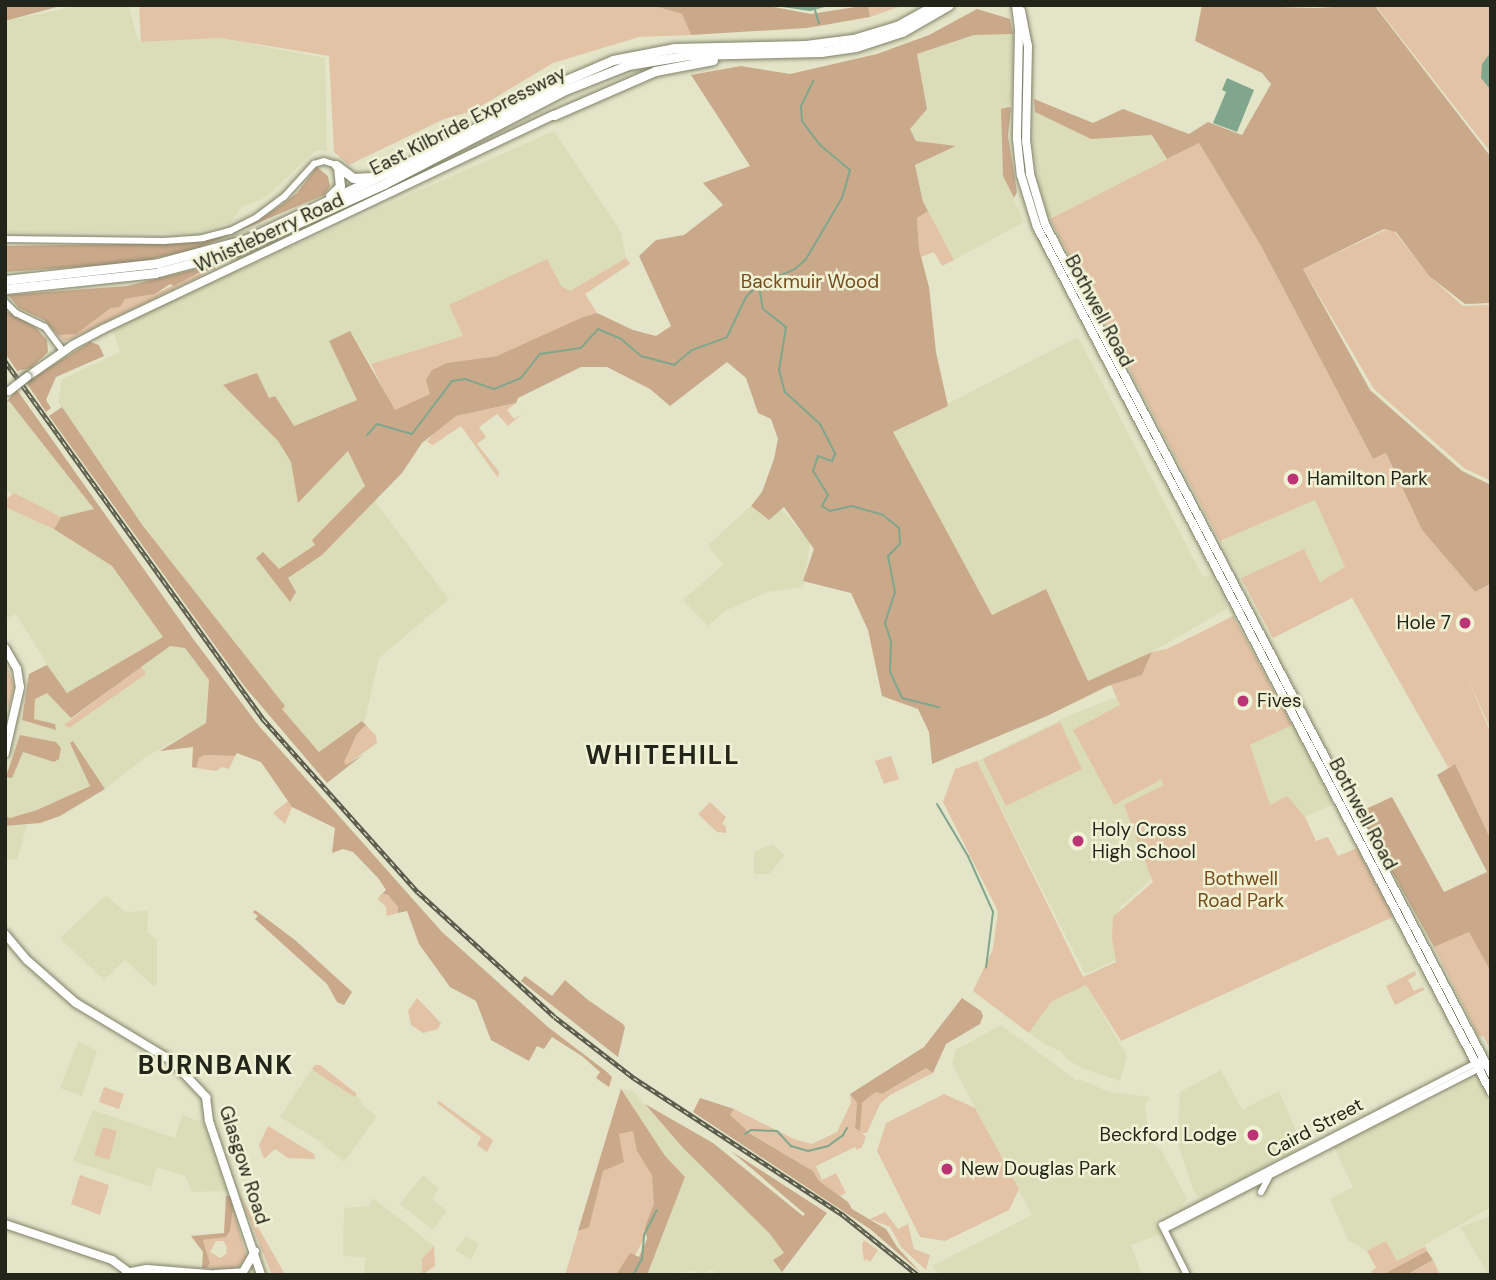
<!DOCTYPE html>
<html>
<head>
<meta charset="utf-8">
<style>
	body { margin:0 }
	#map { position:relative; width:1496px; height:1280px; overflow:hidden; background:#e3e4c8; font-family:"DM Sans",sans-serif }
	div>[style] { position:absolute }
	.built>* { inset:0; background:#dbddb9 }
	.green>* { inset:0; background:#e3c3a6 }
	.forest>* { inset:0; background:#caa98b }
	.water>* { inset:0; background:#80a68d }
	.stream>* { height:2px; margin:-1px; padding:0 1px; transform-origin:1px; border-radius:1px; background:#80a68d }
	.roads { filter:drop-shadow(0 0 2px #818268) drop-shadow(0 0 2px #818268) }
	.minor>* { height:6px; margin:-3px; padding:0 3px; transform-origin:3px; border-radius:3px; background:#fff }
	.major>* { height:8px; margin:-4px; padding:0 4px; transform-origin:4px; border-radius:4px; background:#fff }
	.highway>* { height:9px; margin:-4.5px; padding:0 4.5px; transform-origin:4.5px; border-radius:4.5px; background:#fff }
	.rail>* { height:4.5px; margin-top:-2.25px; transform-origin:0; background:repeating-linear-gradient(90deg,#f0f2d5 0 5px,#5d5e4e 0 10px); box-sizing:border-box; border-block:2px solid #5d5e4e }
	.bridges { filter:drop-shadow(0 0 2px #818268) drop-shadow(0 0 2px #818268) }
	.major-bridge>* { height:8px; margin:-4px; padding:0 4px; transform-origin:4px; border-radius:4px; background:#fff }
	.dots>* { width:19px; height:19px; translate:-50% -50%; box-sizing:border-box; border:4px solid #f0f2d5; border-radius:50% }
	span { translate:-50% -50%; white-space:nowrap; text-align:center; line-height:1.15; -webkit-text-stroke:5px #f0f2d5; paint-order:stroke }
	.street-label { font-size:19px; color:#24251a }
	.park-label { font-size:19px; color:#774b1b }
	.poi-label { font-size:19px; color:#24251a }
	.left { translate:0 -50%; text-align:left }
	.right { translate:-100% -50%; text-align:right }
	.district-label { font-size:26px; color:#24251a; font-weight:700; letter-spacing:2px }
	.frame { position:absolute; inset:0; border:7px solid #24251a; pointer-events:none }
</style>
</head>
<body>
<div id="map">
	<div class="built">
		<div style="clip-path:polygon(82px 5px,129px 5px,137px 38px,142px 42px,220px 38px,325px 58px,327px 151px,316px 150px,265px 198px,242px 207px,231px 222px,209px 229px,183px 233px,5px 232px,5px 21px)"></div>
		<div style="clip-path:polygon(1013px 34px,1011px 98px,1008px 107px,1001px 109px,1003px 175px,1024px 222px,954px 260px,923px 202px,915px 165px,954px 147px,916px 141px,909px 128px,927px 109px,917px 54px,974px 35px)"></div>
		<div style="clip-path:polygon(1035px 112px,1128px 137px,1152px 135px,1167px 159px,1050px 219px,1040px 186px,1033px 143px)"></div>
		<div style="clip-path:polygon(554px 131px,621px 232px,626px 258px,570px 291px,561px 286px,449px 306px,464px 336px,371px 364px,350px 331px,330px 341px,357px 400px,293px 426px,275px 396px,270px 398px,223px 385px,278px 441px,291px 462px,298px 502px,348px 450px,376px 503px,449px 599px,379px 658px,365px 720px,320px 752px,282px 709px,284px 706px,143px 526px,102px 467px,58px 402px,62px 379px,120px 352px,113px 330px,153px 308px)"></div>
		<div style="clip-path:polygon(1078px 337px,1203px 577px,1211px 575px,1228px 608px,1152px 652px,1088px 681px,1046px 589px,992px 615px,892px 432px)"></div>
		<div style="clip-path:polygon(8px 400px,95px 510px,61px 517px,5px 490px,5px 403px)"></div>
		<div style="clip-path:polygon(1315px 500px,1345px 567px,1320px 582px,1304px 549px,1241px 578px,1220px 541px)"></div>
		<div style="clip-path:polygon(7px 506px,54px 529px,112px 566px,170px 646px,185px 648px,209px 680px,206px 723px,144px 758px,105px 789px,99px 781px,37px 810px,10px 818px,5px 816px,5px 780px,26px 706px,29px 674px,47px 664px,16px 614px,5px 619px)"></div>
		<div style="clip-path:polygon(751px 506px,769px 520px,781px 509px,810px 542px,803px 587px,767px 592px,725px 611px,708px 626px,683px 600px,723px 565px,708px 545px)"></div>
		<div style="clip-path:polygon(1116px 697px,1164px 785px,1155px 876px,1120px 907px,1116px 921px,1118px 959px,1085px 974px,977px 761px,1066px 717px)"></div>
		<div style="clip-path:polygon(1292px 725px,1331px 799px,1331px 805px,1305px 817px,1287px 797px,1270px 806px,1250px 745px)"></div>
		<div style="clip-path:polygon(27px 825px,17px 860px,7px 859px,5px 884px,5px 826px)"></div>
		<div style="clip-path:polygon(772px 844px,785px 855px,769px 874px,754px 874px,754px 852px)"></div>
		<div style="clip-path:polygon(106px 895px,125px 912px,148px 911px,147px 932px,157px 940px,157px 984px,153px 986px,125px 960px,104px 980px,60px 938px)"></div>
		<div style="clip-path:polygon(1086px 985px,1127px 1056px,1120px 1081px,1081px 1068px,1067px 1059px,1061px 1051px,1048px 1046px,1029px 1033px,1051px 1002px)"></div>
		<div style="clip-path:polygon(1001px 1025px,1077px 1081px,1079px 1079px,1109px 1092px,1150px 1097px,1145px 1106px,1149px 1140px,1161px 1150px,1187px 1199px,1182px 1206px,1155px 1219px,1161px 1234px,1131px 1245px,1142px 1275px,941px 1275px,932px 1266px,1032px 1215px,952px 1064px,956px 1050px)"></div>
		<div style="clip-path:polygon(78px 1041px,97px 1051px,82px 1096px,60px 1088px)"></div>
		<div style="clip-path:polygon(312px 1069px,360px 1099px,362px 1105px,377px 1116px,344px 1162px,318px 1140px,280px 1117px)"></div>
		<div style="clip-path:polygon(1221px 1070px,1242px 1110px,1279px 1091px,1303px 1147px,1200px 1199px,1194px 1192px,1177px 1142px,1180px 1092px)"></div>
		<div style="clip-path:polygon(1471px 1078px,1478px 1081px,1491px 1105px,1491px 1207px,1397px 1261px,1386px 1241px,1367px 1251px,1348px 1240px,1330px 1199px,1353px 1187px,1334px 1147px,1381px 1122px,1440px 1098px)"></div>
		<div style="clip-path:polygon(621px 1089px,633px 1091px,684px 1149px,770px 1234px,785px 1253px,774px 1260px,782px 1272px,780px 1275px,718px 1275px,712px 1270px,699px 1275px,695px 1275px,697px 1271px,647px 1275px,685px 1177px,665px 1156px)"></div>
		<div style="clip-path:polygon(93px 1110px,175px 1138px,182px 1115px,202px 1122px,227px 1191px,192px 1192px,185px 1176px,157px 1167px,151px 1187px,73px 1161px)"></div>
		<div style="clip-path:polygon(423px 1175px,439px 1189px,432px 1199px,447px 1211px,433px 1230px,400px 1204px)"></div>
		<div style="clip-path:polygon(373px 1198px,434px 1246px,422px 1259px,422px 1275px,364px 1275px,365px 1257px,343px 1256px,344px 1208px,369px 1206px)"></div>
		<div style="clip-path:polygon(1491px 1216px,1491px 1275px,1483px 1275px,1487px 1272px,1460px 1227px)"></div>
		<div style="clip-path:polygon(466px 1237px,479px 1244px,471px 1260px,455px 1250px)"></div>
	</div>
	<div class="green">
		<div style="clip-path:polygon(139px 5px,651px 5px,682px 14px,691px 35px,639px 37px,553px 63px,473px 111px,444px 119px,349px 165px,334px 152px,329px 56px,220px 38px,141px 42px)"></div>
		<div style="clip-path:polygon(868px 5px,904px 5px,870px 17px)"></div>
		<div style="clip-path:polygon(1375px 5px,1491px 5px,1491px 153px)"></div>
		<div style="clip-path:polygon(1199px 143px,1261px 246px,1373px 459px,1386px 453px,1422px 530px,1475px 592px,1491px 585px,1491px 730px,1468px 679px,1491px 734px,1491px 840px,1455px 765px,1448px 767px,1352px 598px,1273px 638px,1241px 578px,1304px 549px,1320px 582px,1345px 567px,1315px 500px,1220px 541px,1050px 219px)"></div>
		<div style="clip-path:polygon(928px 211px,954px 260px,942px 266px,934px 252px,921px 257px,919px 249px,917px 217px)"></div>
		<div style="clip-path:polygon(1385px 230px,1394px 231px,1429px 276px,1463px 306px,1491px 305px,1491px 481px,1464px 468px,1374px 389px,1303px 269px)"></div>
		<div style="clip-path:polygon(626px 258px,630px 264px,585px 294px,597px 313px,497px 356px,447px 363px,433px 370px,430px 394px,394px 412px,371px 364px,463px 336px,449px 305px,547px 259px,561px 286px,570px 291px)"></div>
		<div style="clip-path:polygon(199px 273px,207px 273px,71px 339px,64px 341px,58px 335px,84px 327px,124px 299px,155px 294px)"></div>
		<div style="clip-path:polygon(516px 403px,507px 410px,514px 419px,522px 414px,508px 426px,497px 414px,479px 427px,486px 437px,477px 444px,499px 472px,498px 478px,461px 426px,433px 445px,427px 442px,436px 430px,456px 416px)"></div>
		<div style="clip-path:polygon(14px 493px,61px 517px,54px 529px,5px 507px,5px 500px)"></div>
		<div style="clip-path:polygon(1233px 616px,1292px 725px,1250px 745px,1270px 805px,1287px 796px,1305px 817px,1316px 841px,1328px 837px,1338px 856px,1357px 848px,1393px 917px,1121px 1041px,1086px 985px,1051px 1002px,1029px 1033px,973px 991px,993px 949px,998px 911px,943px 802px,955px 769px,977px 761px,1083px 977px,1116px 962px,1112px 938px,1113px 917px,1153px 882px,1124px 805px,1164px 785px,1159px 777px,1160px 780px,1114px 805px,1073px 730px,1120px 705px,1111px 685px,1142px 675px,1152px 652px,1167px 649px)"></div>
		<div style="clip-path:polygon(5px 661px,14px 685px,9px 708px,5px 700px)"></div>
		<div style="clip-path:polygon(141px 666px,146px 674px,69px 728px,64px 725px)"></div>
		<div style="clip-path:polygon(1060px 722px,1082px 769px,1006px 806px,983px 759px)"></div>
		<div style="clip-path:polygon(366px 725px,376px 736px,377px 743px,346px 765px,343px 761px,357px 734px)"></div>
		<div style="clip-path:polygon(204px 755px,235px 756px,229px 769px,222px 767px,216px 771px,196px 768px,199px 758px)"></div>
		<div style="clip-path:polygon(891px 756px,899px 779px,884px 784px,875px 761px)"></div>
		<div style="clip-path:polygon(288px 801px,292px 807px,285px 824px,273px 813px)"></div>
		<div style="clip-path:polygon(710px 802px,726px 817px,722px 824px,726px 827px,726px 833px,717px 832px,698px 814px)"></div>
		<div style="clip-path:polygon(381px 894px,388px 895px,398px 907px,398px 913px,387px 916px,386px 907px,378px 899px)"></div>
		<div style="clip-path:polygon(1469px 931px,1491px 972px,1491px 1051px,1483px 1036px,1479px 1037px,1434px 947px)"></div>
		<div style="clip-path:polygon(1415px 971px,1416px 975px,1408px 980px,1414px 991px,1423px 987px,1424px 990px,1395px 1005px,1386px 986px)"></div>
		<div style="clip-path:polygon(417px 998px,441px 1023px,438px 1029px,423px 1033px,411px 1025px,408px 1011px)"></div>
		<div style="clip-path:polygon(315px 1065px,320px 1065px,357px 1094px,355px 1097px,326px 1079px,312px 1069px)"></div>
		<div style="clip-path:polygon(926px 1068px,933px 1073px,890px 1095px,880px 1104px,867px 1133px,862px 1133px,866px 1137px,862px 1147px,857px 1150px,855px 1147px,816px 1166px,822px 1180px,836px 1173px,846px 1193px,840px 1196px,819px 1181px,813px 1171px,752px 1134px,729px 1115px,734px 1109px,794px 1139px,812px 1144px,837px 1132px,851px 1103px,850px 1094px,857px 1103px,855px 1128px,862px 1103px,869px 1097px,876px 1092px,882px 1094px)"></div>
		<div style="clip-path:polygon(104px 1087px,124px 1094px,119px 1109px,99px 1102px)"></div>
		<div style="clip-path:polygon(621px 1089px,665px 1156px,679px 1171px,625px 1275px,565px 1275px)"></div>
		<div style="clip-path:polygon(944px 1094px,975px 1108px,1019px 1189px,1009px 1210px,945px 1241px,920px 1237px,877px 1151px,886px 1123px)"></div>
		<div style="clip-path:polygon(439px 1101px,493px 1140px,487px 1152px,477px 1145px,481px 1137px,437px 1103px)"></div>
		<div style="clip-path:polygon(268px 1126px,314px 1154px,315px 1159px,288px 1158px,275px 1149px,264px 1159px,259px 1145px)"></div>
		<div style="clip-path:polygon(103px 1127px,117px 1131px,109px 1160px,94px 1155px)"></div>
		<div style="clip-path:polygon(80px 1175px,109px 1185px,100px 1215px,71px 1204px)"></div>
		<div style="clip-path:polygon(239px 1193px,284px 1273px,316px 1275px,272px 1275px)"></div>
		<div style="clip-path:polygon(evenodd,233px 1207px,247px 1260px,233px 1271px,207px 1268px,210px 1263px,203px 1240px,226px 1237px,233px 1207px,216px 1241px,223px 1241px,227px 1247px,226px 1254px,220px 1258px,210px 1252px,216px 1241px)"></div>
		<div style="clip-path:polygon(885px 1212px,898px 1229px,908px 1224px,914px 1249px,930px 1255px,926px 1270px,901px 1247px,890px 1227px,870px 1219px)"></div>
		<div style="clip-path:polygon(864px 1240px,878px 1250px,870px 1262px,867px 1259px,864px 1261px,862px 1245px)"></div>
		<div style="clip-path:polygon(1386px 1241px,1397px 1261px,1425px 1246px,1427px 1251px,1382px 1275px,1373px 1275px,1371px 1271px,1376px 1268px,1367px 1251px)"></div>
		<div style="clip-path:polygon(434px 1246px,435px 1266px,422px 1275px,422px 1259px)"></div>
		<div style="clip-path:polygon(1433px 1260px,1440px 1275px,1406px 1275px)"></div>
	</div>
	<div class="forest">
		<div style="clip-path:polygon(5px 5px,64px 5px,5px 21px)"></div>
		<div style="clip-path:polygon(651px 5px,763px 5px,811px 14px,868px 5px,870px 17px,807px 28px,691px 35px,682px 14px)"></div>
		<div style="clip-path:polygon(1202px 5px,1315px 8px,1374px 5px,1491px 157px,1491px 303px,1465px 304px,1429px 276px,1396px 232px,1384px 229px,1303px 269px,1370px 390px,1462px 471px,1491px 485px,1491px 584px,1475px 592px,1422px 530px,1386px 453px,1373px 459px,1261px 246px,1199px 143px,1167px 159px,1152px 135px,1091px 139px,1035px 112px,1034px 99px,1093px 123px,1123px 109px,1189px 134px,1208px 122px,1242px 135px,1271px 84px,1262px 73px,1195px 41px)"></div>
		<div style="clip-path:polygon(977px 9px,1010px 19px,1013px 34px,974px 35px,917px 54px,927px 109px,910px 129px,916px 141px,956px 146px,915px 165px,923px 202px,928px 211px,917px 218px,919px 249px,929px 287px,936px 352px,948px 406px,893px 432px,992px 615px,1046px 589px,1088px 681px,1152px 652px,1142px 675px,1108px 686px,1047px 716px,932px 764px,929px 732px,918px 709px,882px 696px,868px 630px,851px 593px,803px 581px,814px 549px,784px 507px,769px 520px,751px 506px,762px 492px,774px 459px,778px 439px,771px 419px,758px 413px,746px 378px,727px 362px,670px 406px,650px 389px,607px 367px,581px 367px,518px 398px,516px 403px,456px 416px,422px 443px,402px 473px,322px 555px,288px 578px,296px 592px,290px 602px,256px 558px,263px 552px,279px 569px,315px 545px,312px 540px,365px 486px,348px 451px,298px 503px,291px 462px,278px 441px,223px 385px,257px 373px,269px 398px,275px 396px,294px 426px,357px 400px,329px 341px,350px 331px,395px 410px,430px 394px,426px 380px,432px 370px,447px 363px,497px 356px,581px 318px,597px 313px,633px 330px,656px 336px,671px 326px,639px 256px,656px 240px,684px 235px,723px 205px,703px 183px,750px 166px,691px 75px,741px 66px,790px 74px,877px 54px,929px 35px)"></div>
		<div style="clip-path:polygon(1008px 107px,1011px 108px,1008px 136px,1017px 192px,1014px 198px,1003px 176px,1001px 109px)"></div>
		<div style="clip-path:polygon(317px 167px,328px 176px,330px 186px,324px 195px,196px 249px,134px 263px,5px 272px,5px 246px,190px 243px,223px 236px,256px 222px,283px 204px,297px 193px)"></div>
		<div style="clip-path:polygon(213px 265px,216px 269px,198px 273px,174px 286px,170px 284px,155px 294px,125px 299px,120px 307px,111px 308px,76px 334px,58px 335px,44px 320px,19px 308px,8px 295px,127px 286px)"></div>
		<div style="clip-path:polygon(5px 310px,36px 328px,47px 340px,48px 352px,31px 368px,17px 371px,5px 353px)"></div>
		<div style="clip-path:polygon(90px 342px,99px 345px,104px 356px,56px 377px,46px 400px,51px 408px,46px 412px,26px 382px)"></div>
		<div style="clip-path:polygon(17px 390px,194px 640px,259px 726px,442px 932px,548px 1027px,607px 1072px,612px 1077px,609px 1087px,596px 1078px,600px 1072px,582px 1056px,552px 1037px,544px 1049px,537px 1046px,529px 1061px,491px 1040px,476px 1001px,450px 987px,419px 944px,407px 911px,398px 913px,398px 907px,388px 895px,382px 894px,386px 890px,379px 879px,353px 852px,343px 849px,332px 853px,335px 828px,292px 807px,261px 762px,237px 753px,235px 756px,204px 755px,199px 758px,196px 768px,192px 767px,193px 747px,160px 751px,206px 723px,209px 680px,185px 648px,170px 646px,71px 718px,47px 693px,35px 699px,34px 719px,55px 724px,56px 730px,22px 720px,29px 674px,47px 665px,67px 693px,163px 637px,112px 566px,54px 529px,61px 517px,94px 509px,9px 401px,5px 403px)"></div>
		<div style="clip-path:polygon(62px 407px,143px 526px,285px 706px,282px 709px,319px 752px,362px 721px,366px 725px,357px 734px,344px 762px,346px 765px,364px 754px,327px 783px,245px 687px,49px 416px)"></div>
		<div style="clip-path:polygon(20px 735px,56px 742px,61px 748px,59px 759px,54px 762px,23px 752px,12px 778px,6px 777px)"></div>
		<div style="clip-path:polygon(73px 741px,105px 789px,60px 816px,40px 823px,5px 826px,5px 816px,10px 818px,37px 810px,90px 786px,70px 743px)"></div>
		<div style="clip-path:polygon(1455px 764px,1491px 840px,1491px 972px,1469px 932px,1434px 947px,1359px 812px,1392px 797px,1444px 892px,1487px 872px,1437px 775px)"></div>
		<div style="clip-path:polygon(255px 910px,295px 940px,352px 992px,344px 1005px,337px 1002px,327px 984px,255px 919px,258px 916px,253px 912px)"></div>
		<div style="clip-path:polygon(525px 976px,552px 996px,565px 980px,588px 1000px,623px 1024px,625px 1027px,618px 1057px,521px 981px)"></div>
		<div style="clip-path:polygon(962px 998px,981px 1011px,983px 1016px,980px 1024px,946px 1044px,933px 1073px,926px 1068px,882px 1094px,876px 1092px,869px 1097px,862px 1103px,860px 1131px,855px 1128px,857px 1103px,850px 1094px,924px 1047px)"></div>
		<div style="clip-path:polygon(621px 1089px,665px 1156px,685px 1177px,647px 1275px,616px 1275px,630px 1253px,639px 1257px,647px 1239px,645px 1227px,654px 1204px,652px 1175px,637px 1151px,633px 1131px,619px 1134px,624px 1162px,603px 1171px,589px 1227px,578px 1231px)"></div>
		<div style="clip-path:polygon(700px 1098px,734px 1109px,730px 1115px,751px 1134px,813px 1171px,819px 1181px,848px 1202px,852px 1209px,886px 1229px,897px 1247px,921px 1273px,870px 1229px,693px 1112px)"></div>
		<div style="clip-path:polygon(645px 1104px,713px 1143px,803px 1216px,805px 1214px,731px 1151px,827px 1213px,782px 1272px,773px 1260px,784px 1253px,770px 1234px,684px 1149px)"></div>
		<div style="clip-path:polygon(226px 1196px,230px 1196px,233px 1207px,230px 1231px,226px 1237px,203px 1240px,210px 1263px,207px 1268px,202px 1268px,203px 1252px,191px 1236px,224px 1233px)"></div>
		<div style="clip-path:polygon(1427px 1251px,1433px 1260px,1406px 1275px,1382px 1275px)"></div>
	</div>
	<div class="water">
		<div style="clip-path:polygon(769px 5px,832px 5px,810px 11px)"></div>
		<div style="clip-path:polygon(1491px 52px,1491px 90px,1481px 78px,1482px 64px)"></div>
		<div style="clip-path:polygon(1227px 78px,1254px 90px,1237px 132px,1213px 123px,1226px 92px,1222px 90px)"></div>
	</div>
	<div class="stream">
		<div style="left:815px;top:10px;width:14px;rotate:73deg"></div>
		<div style="left:759px;top:287px;width:22px;rotate:80deg"></div>
		<div style="left:763px;top:309px;width:29px;rotate:38deg"></div>
		<div style="left:786px;top:327px;width:44px;rotate:99.2deg"></div>
		<div style="left:779px;top:370px;width:23px;rotate:75deg"></div>
		<div style="left:785px;top:392px;width:47px;rotate:42.4deg"></div>
		<div style="left:820px;top:424px;width:34px;rotate:63deg"></div>
		<div style="left:835px;top:454px;width:8px;rotate:113deg"></div>
		<div style="left:832px;top:461px;width:15px;rotate:-160deg"></div>
		<div style="left:818px;top:456px;width:16px;rotate:108deg"></div>
		<div style="left:813px;top:471px;width:28px;rotate:58deg"></div>
		<div style="left:828px;top:495px;width:13px;rotate:119deg"></div>
		<div style="left:822px;top:506px;width:9px;rotate:32deg"></div>
		<div style="left:830px;top:511px;width:23px;rotate:-13deg"></div>
		<div style="left:852px;top:506px;width:32px;rotate:16deg"></div>
		<div style="left:883px;top:515px;width:21px;rotate:39deg"></div>
		<div style="left:899px;top:528px;width:16px;rotate:86deg"></div>
		<div style="left:900px;top:544px;width:17px;rotate:135deg"></div>
		<div style="left:888px;top:556px;width:37px;rotate:79deg"></div>
		<div style="left:895px;top:592px;width:33px;rotate:108deg"></div>
		<div style="left:885px;top:623px;width:20px;rotate:72deg"></div>
		<div style="left:891px;top:642px;width:30px;rotate:92deg"></div>
		<div style="left:890px;top:672px;width:29px;rotate:65deg"></div>
		<div style="left:902px;top:698px;width:38px;rotate:14deg"></div>
		<div style="left:367px;top:435px;width:15px;rotate:-48deg"></div>
		<div style="left:377px;top:424px;width:36px;rotate:16deg"></div>
		<div style="left:412px;top:434px;width:66px;rotate:-53deg"></div>
		<div style="left:452px;top:381px;width:13px;rotate:-9deg"></div>
		<div style="left:465px;top:379px;width:31px;rotate:19deg"></div>
		<div style="left:494px;top:389px;width:29px;rotate:-22deg"></div>
		<div style="left:521px;top:378px;width:31px;rotate:-52deg"></div>
		<div style="left:540px;top:354px;width:41px;rotate:-8.3deg"></div>
		<div style="left:581px;top:348px;width:25px;rotate:-48deg"></div>
		<div style="left:598px;top:329px;width:25px;rotate:23deg"></div>
		<div style="left:621px;top:339px;width:26px;rotate:40deg"></div>
		<div style="left:641px;top:356px;width:34px;rotate:15deg"></div>
		<div style="left:674px;top:365px;width:23px;rotate:-40deg"></div>
		<div style="left:692px;top:350px;width:37px;rotate:-20deg"></div>
		<div style="left:727px;top:337px;width:44px;rotate:-64.6deg"></div>
		<div style="left:746px;top:297px;width:17px;rotate:-45deg"></div>
		<div style="left:758px;top:285px;width:40px;rotate:-23.4deg"></div>
		<div style="left:795px;top:269px;width:15px;rotate:-42deg"></div>
		<div style="left:806px;top:259px;width:71px;rotate:-59.5deg"></div>
		<div style="left:842px;top:198px;width:29px;rotate:-74deg"></div>
		<div style="left:850px;top:170px;width:39px;rotate:-140deg"></div>
		<div style="left:820px;top:145px;width:30px;rotate:-127deg"></div>
		<div style="left:802px;top:121px;width:15px;rotate:-94deg"></div>
		<div style="left:801px;top:106px;width:28px;rotate:-64deg"></div>
		<div style="left:937px;top:804px;width:61px;rotate:59.2deg"></div>
		<div style="left:968px;top:856px;width:61px;rotate:65.9deg"></div>
		<div style="left:993px;top:912px;width:56px;rotate:97.1deg"></div>
		<div style="left:745px;top:1134px;width:7px;rotate:-34deg"></div>
		<div style="left:751px;top:1130px;width:26px;rotate:2deg"></div>
		<div style="left:777px;top:1131px;width:21px;rotate:47deg"></div>
		<div style="left:791px;top:1146px;width:18px;rotate:16deg"></div>
		<div style="left:808px;top:1151px;width:21px;rotate:-14deg"></div>
		<div style="left:828px;top:1146px;width:19px;rotate:-36deg"></div>
		<div style="left:843px;top:1135px;width:8px;rotate:-60deg"></div>
		<div style="left:633px;top:1275px;width:18px;rotate:-61deg"></div>
		<div style="left:642px;top:1259px;width:24px;rotate:-85deg"></div>
		<div style="left:644px;top:1235px;width:28px;rotate:-63deg"></div>
	</div>
	<div class="roads">
		<div class="minor">
			<div style="left:5px;top:239px;width:159px;rotate:0.7deg"></div>
			<div style="left:164px;top:241px;width:39px;rotate:-4deg"></div>
			<div style="left:203px;top:238px;width:28px;rotate:-15deg"></div>
			<div style="left:230px;top:231px;width:30px;rotate:-27deg"></div>
			<div style="left:257px;top:217px;width:34px;rotate:-37deg"></div>
			<div style="left:284px;top:197px;width:45px;rotate:-47.7deg"></div>
			<div style="left:314px;top:164px;width:10px;rotate:-17deg"></div>
			<div style="left:324px;top:161px;width:13px;rotate:18deg"></div>
			<div style="left:5px;top:302px;width:16px;rotate:45deg"></div>
			<div style="left:16px;top:313px;width:32px;rotate:26deg"></div>
			<div style="left:45px;top:327px;width:30px;rotate:53deg"></div>
			<div style="left:1261px;top:1192px;width:17px;rotate:-62deg"></div>
			<div style="left:1165px;top:1229px;width:360px;rotate:-27.1deg"></div>
			<div style="left:1187px;top:1275px;width:56px;rotate:-116.6deg"></div>
			<div style="left:1162px;top:1225px;width:361px;rotate:-27.3deg"></div>
		</div>
		<div class="major">
			<div style="left:1016px;top:5px;width:25px;rotate:83deg"></div>
			<div style="left:1019px;top:30px;width:109px;rotate:91.1deg"></div>
			<div style="left:1017px;top:139px;width:36px;rotate:84deg"></div>
			<div style="left:1021px;top:175px;width:54px;rotate:72.9deg"></div>
			<div style="left:1037px;top:227px;width:977px;rotate:62.31deg"></div>
			<div style="left:1021px;top:11px;width:36px;rotate:79deg"></div>
			<div style="left:1028px;top:46px;width:94px;rotate:91.2deg"></div>
			<div style="left:1026px;top:140px;width:34px;rotate:83deg"></div>
			<div style="left:1030px;top:174px;width:52px;rotate:73.3deg"></div>
			<div style="left:1045px;top:224px;width:959px;rotate:62.29deg"></div>
			<div style="left:27px;top:377px;width:56px;rotate:-34.8deg"></div>
			<div style="left:73px;top:345px;width:34px;rotate:-28deg"></div>
			<div style="left:103px;top:329px;width:499px;rotate:-25.4deg"></div>
			<div style="left:5px;top:648px;width:24px;rotate:60deg"></div>
			<div style="left:17px;top:669px;width:18px;rotate:81deg"></div>
			<div style="left:20px;top:687px;width:68px;rotate:102.8deg"></div>
			<div style="left:5px;top:934px;width:34px;rotate:50deg"></div>
			<div style="left:27px;top:960px;width:65px;rotate:41.3deg"></div>
			<div style="left:76px;top:1003px;width:112px;rotate:31.1deg"></div>
			<div style="left:172px;top:1061px;width:50px;rotate:46.6deg"></div>
			<div style="left:206px;top:1097px;width:24px;rotate:83deg"></div>
			<div style="left:209px;top:1121px;width:163px;rotate:71.3deg"></div>
			<div style="left:5px;top:1224px;width:113px;rotate:18.6deg"></div>
			<div style="left:112px;top:1260px;width:26px;rotate:36deg"></div>
			<div style="left:126px;top:1273px;width:21px;rotate:-11deg"></div>
			<div style="left:147px;top:1269px;width:73px;rotate:4.7deg"></div>
			<div style="left:216px;top:1274px;width:27px;rotate:-4deg"></div>
			<div style="left:243px;top:1272px;width:24px;rotate:-60deg"></div>
		</div>
		<div class="highway">
			<div style="left:554px;top:115px;width:110px;rotate:-23.5deg"></div>
			<div style="left:655px;top:71px;width:59px;rotate:-10.7deg"></div>
			<div style="left:336px;top:165px;width:21px;rotate:37deg"></div>
			<div style="left:353px;top:178px;width:18px;rotate:-3deg"></div>
			<div style="left:330px;top:196px;width:14px;rotate:-45deg"></div>
			<div style="left:340px;top:186px;width:18px;rotate:-96deg"></div>
			<div style="left:5px;top:280px;width:154px;rotate:-6.3deg"></div>
			<div style="left:158px;top:263px;width:92px;rotate:-15.1deg"></div>
			<div style="left:247px;top:239px;width:205px;rotate:-25.4deg"></div>
			<div style="left:432px;top:151px;width:149px;rotate:-27.9deg"></div>
			<div style="left:564px;top:81px;width:53px;rotate:-23.2deg"></div>
			<div style="left:613px;top:60px;width:63px;rotate:-11deg"></div>
			<div style="left:675px;top:48px;width:131px;rotate:-1.3deg"></div>
			<div style="left:806px;top:45px;width:47px;rotate:-7.3deg"></div>
			<div style="left:853px;top:39px;width:46px;rotate:-16.5deg"></div>
			<div style="left:897px;top:26px;width:43px;rotate:-28.9deg"></div>
			<div style="left:5px;top:289px;width:151px;rotate:-6.1deg"></div>
			<div style="left:155px;top:273px;width:85px;rotate:-15deg"></div>
			<div style="left:237px;top:251px;width:162px;rotate:-24.5deg"></div>
			<div style="left:384px;top:184px;width:204px;rotate:-27.4deg"></div>
			<div style="left:565px;top:90px;width:68px;rotate:-21.6deg"></div>
			<div style="left:628px;top:65px;width:63px;rotate:-9.2deg"></div>
			<div style="left:690px;top:55px;width:131px;rotate:-1.3deg"></div>
			<div style="left:821px;top:52px;width:35px;rotate:-8deg"></div>
			<div style="left:856px;top:47px;width:48px;rotate:-18.1deg"></div>
			<div style="left:902px;top:32px;width:54px;rotate:-29.9deg"></div>
		</div>
	</div>
	<div class="rail">
		<div style="left:5px;top:361px;width:443px;rotate:54.2deg"></div>
		<div style="left:264px;top:720px;width:231px;rotate:48.2deg"></div>
		<div style="left:418px;top:892px;width:185px;rotate:42.4deg"></div>
		<div style="left:555px;top:1017px;width:100px;rotate:37.7deg"></div>
		<div style="left:634px;top:1078px;width:249px;rotate:33.2deg"></div>
		<div style="left:842px;top:1214px;width:97px;rotate:38.8deg"></div>
	</div>
	<div class="bridges">
		<div class="major-bridge">
			<div style="left:9px;top:391px;width:23px;rotate:-38deg"></div>
		</div>
	</div>
	<div class="dots">
		<div style="left:1293px;top:479px;background:#bb3475"></div>
		<div style="left:1465px;top:623px;background:#bb3475"></div>
		<div style="left:1243px;top:701px;background:#bb3475"></div>
		<div style="left:1078px;top:841px;background:#bb3475"></div>
		<div style="left:1253px;top:1135px;background:#bb3475"></div>
		<div style="left:947px;top:1169px;background:#bb3475"></div>
	</div>
	<div class="street-label">
		<span style="left:468px;top:121px;rotate:-27deg">East Kilbride Expressway</span>
		<span style="left:269px;top:233px;rotate:-25deg">Whistleberry Road</span>
		<span style="left:1099px;top:311px;rotate:62deg">Bothwell Road</span>
		<span style="left:1363px;top:814px;rotate:62deg">Bothwell Road</span>
		<span style="left:1315px;top:1128px;rotate:-28deg">Caird Street</span>
		<span style="left:244px;top:1165px;rotate:72deg">Glasgow Road</span>
	</div>
	<div class="park-label">
		<span style="left:810px;top:282px">Backmuir Wood</span>
		<span style="left:1241px;top:890px">Bothwell<br>Road Park</span>
	</div>
	<div class="poi-label">
		<span class="left" style="left:1307px;top:479px">Hamilton Park</span>
		<span class="right" style="left:1451px;top:623px">Hole 7</span>
		<span class="left" style="left:1257px;top:701px">Fives</span>
		<span class="left" style="left:1092px;top:841px">Holy Cross<br>High School</span>
		<span class="right" style="left:1237px;top:1135px">Beckford Lodge</span>
		<span class="left" style="left:961px;top:1169px">New Douglas Park</span>
	</div>
	<div class="district-label">
		<span style="left:663px;top:756px">WHITEHILL</span>
		<span style="left:216px;top:1066px">BURNBANK</span>
	</div>
	<div class="frame"></div>
</div>
</body>
</html>
